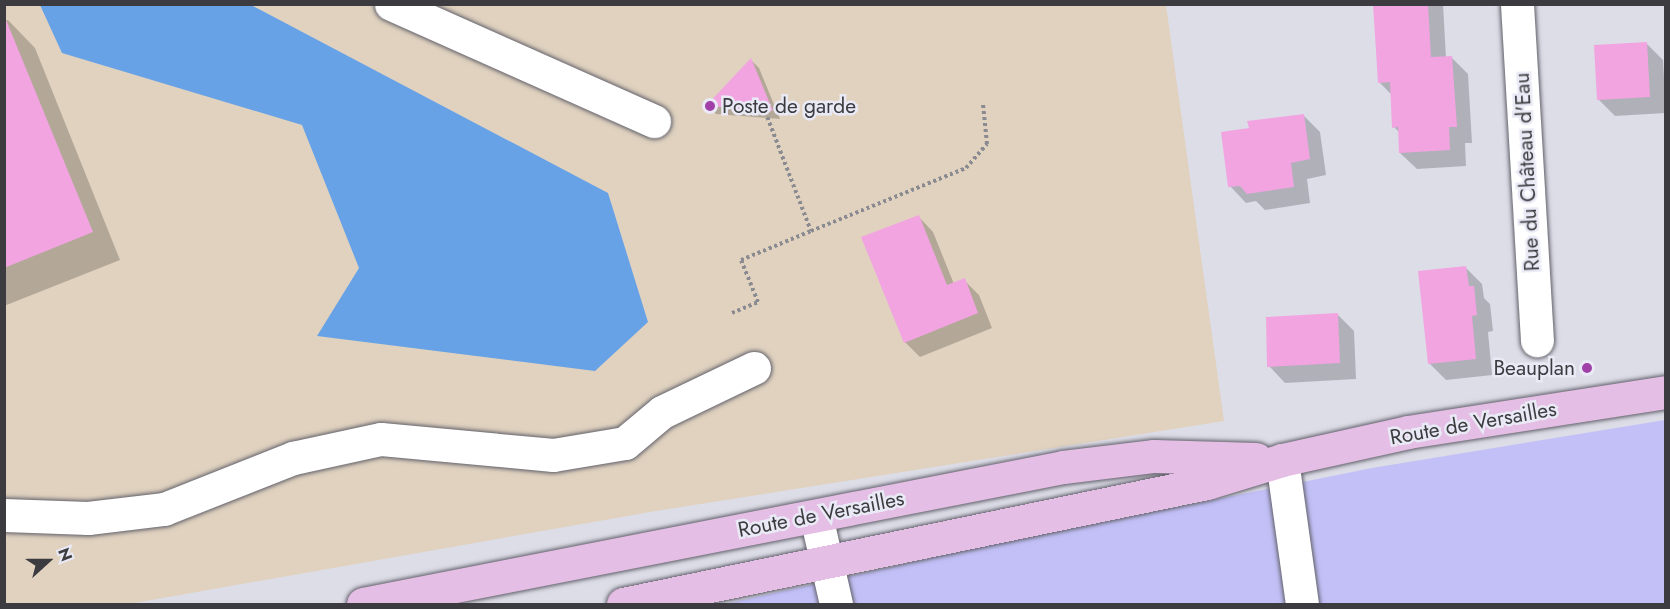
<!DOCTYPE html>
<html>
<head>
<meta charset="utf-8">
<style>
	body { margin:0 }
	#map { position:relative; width:1670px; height:609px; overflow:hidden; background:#dddde8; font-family:Jost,sans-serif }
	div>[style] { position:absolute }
	.commercial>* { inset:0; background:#e0d2bf }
	.green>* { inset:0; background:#c2c0f7 }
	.water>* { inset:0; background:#67a2e7 }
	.shadow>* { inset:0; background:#0003 }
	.building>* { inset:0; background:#f2a4e1 }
	.path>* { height:4px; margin-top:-2px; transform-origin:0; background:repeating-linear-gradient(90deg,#8a8a91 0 3px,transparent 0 6px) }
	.roads { filter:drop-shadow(0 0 2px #62616b) drop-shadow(0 0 2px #62616b) }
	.minor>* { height:33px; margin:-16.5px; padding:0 16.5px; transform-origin:16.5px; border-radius:16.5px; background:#fff }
	.major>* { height:33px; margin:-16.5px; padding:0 16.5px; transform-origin:16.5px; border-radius:16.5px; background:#e4bee4 }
	.dots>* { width:16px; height:16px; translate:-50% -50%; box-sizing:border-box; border:3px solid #eaeaf6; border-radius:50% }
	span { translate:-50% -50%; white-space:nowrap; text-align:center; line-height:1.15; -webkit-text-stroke:5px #eaeaf6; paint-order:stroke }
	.poi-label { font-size:21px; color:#3c3c40 }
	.left { translate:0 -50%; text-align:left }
	.right { translate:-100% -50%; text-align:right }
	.street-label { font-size:21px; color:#3c3c40 }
	.frame { position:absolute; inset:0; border:6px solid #3c3c40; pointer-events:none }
	.north { position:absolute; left:18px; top:531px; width:60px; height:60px; -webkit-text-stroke:4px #eaeaf6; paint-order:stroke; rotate:69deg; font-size:16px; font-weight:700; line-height:24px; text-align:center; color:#3c3c40 }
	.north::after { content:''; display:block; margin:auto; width:21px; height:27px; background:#3c3c40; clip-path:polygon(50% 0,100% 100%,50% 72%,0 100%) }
</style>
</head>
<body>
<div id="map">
	<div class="commercial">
		<div style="clip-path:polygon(4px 5px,1166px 5px,1224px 421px,656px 511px,129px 604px,5px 604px)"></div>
	</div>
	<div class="green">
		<div style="clip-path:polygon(1665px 420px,1665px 604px,724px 604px,1008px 541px,1372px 468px)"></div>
	</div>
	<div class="water">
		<div style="clip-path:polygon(40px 5px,251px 5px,608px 193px,648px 322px,595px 371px,317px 336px,359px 268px,302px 125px,62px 53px)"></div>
	</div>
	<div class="shadow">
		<div style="clip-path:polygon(1375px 4px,1443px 4px,1446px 58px,1452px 58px,1468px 74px,1472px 143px,1465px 143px,1466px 166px,1417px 169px,1400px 153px,1400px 133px,1394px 127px,1392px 95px,1379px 82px)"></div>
		<div style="clip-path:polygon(8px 20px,35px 48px,120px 260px,4px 306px,4px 21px)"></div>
		<div style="clip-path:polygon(1646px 43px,1663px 60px,1666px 113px,1615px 116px,1598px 99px)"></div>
		<div style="clip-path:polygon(751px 60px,759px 68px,780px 119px,716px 114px,708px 106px)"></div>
		<div style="clip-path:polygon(1303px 115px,1320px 132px,1326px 175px,1307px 179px,1310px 203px,1265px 210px,1256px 201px,1246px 203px,1230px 186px,1251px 129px)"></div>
		<div style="clip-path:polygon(918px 216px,933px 232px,954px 284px,964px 280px,979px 295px,992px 328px,920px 357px,905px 342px)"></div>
		<div style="clip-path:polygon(1466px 268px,1482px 284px,1484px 298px,1490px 304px,1493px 331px,1488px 332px,1492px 375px,1446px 380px,1429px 363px)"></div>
		<div style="clip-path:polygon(1338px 315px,1354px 331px,1356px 379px,1285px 383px,1269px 366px)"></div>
	</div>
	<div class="building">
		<div style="clip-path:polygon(1373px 4px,1428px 4px,1431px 57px,1452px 56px,1457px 127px,1449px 127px,1450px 150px,1399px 153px,1398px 127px,1392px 128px,1390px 82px,1378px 83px)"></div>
		<div style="clip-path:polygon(4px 15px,93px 232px,4px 268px)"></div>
		<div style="clip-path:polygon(1647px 42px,1650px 97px,1597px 100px,1594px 45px)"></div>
		<div style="clip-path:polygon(751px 58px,773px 111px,706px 106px)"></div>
		<div style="clip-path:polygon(1304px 114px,1310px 159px,1291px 163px,1294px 187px,1247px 194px,1240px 186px,1228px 187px,1221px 132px,1249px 128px,1247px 121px)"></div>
		<div style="clip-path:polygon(919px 215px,947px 285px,965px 278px,978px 313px,904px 343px,861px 237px)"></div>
		<div style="clip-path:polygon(1466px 266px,1469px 286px,1474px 286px,1477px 315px,1472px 316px,1476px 359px,1428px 364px,1418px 271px)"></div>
		<div style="clip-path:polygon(1338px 313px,1340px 363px,1267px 367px,1266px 317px)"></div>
	</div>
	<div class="path">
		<div style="left:763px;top:106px;width:134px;rotate:69deg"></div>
		<div style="left:811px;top:231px;width:167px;rotate:-22.1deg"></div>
		<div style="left:966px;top:168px;width:32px;rotate:-49deg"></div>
		<div style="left:987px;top:144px;width:40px;rotate:-95.7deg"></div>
		<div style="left:732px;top:313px;width:28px;rotate:-23deg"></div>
		<div style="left:758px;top:302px;width:45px;rotate:-112deg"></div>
		<div style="left:741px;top:260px;width:76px;rotate:-22.5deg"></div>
	</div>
	<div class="roads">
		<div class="minor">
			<div style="left:391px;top:4px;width:288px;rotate:24deg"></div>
			<div style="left:1517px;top:4px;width:337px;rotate:86.6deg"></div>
			<div style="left:1282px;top:460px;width:145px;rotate:82.1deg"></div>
			<div style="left:4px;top:515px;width:84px;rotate:2deg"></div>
			<div style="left:88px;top:518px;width:77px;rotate:-6.8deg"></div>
			<div style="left:164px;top:509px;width:139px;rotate:-21.6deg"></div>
			<div style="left:293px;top:458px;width:90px;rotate:-12.2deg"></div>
			<div style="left:381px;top:439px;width:173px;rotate:5.3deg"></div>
			<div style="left:553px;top:455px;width:73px;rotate:-9.5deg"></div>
			<div style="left:625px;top:443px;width:48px;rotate:-40deg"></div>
			<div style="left:662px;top:412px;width:102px;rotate:-25.6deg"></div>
			<div style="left:816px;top:516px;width:90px;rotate:77.2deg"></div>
		</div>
		<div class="major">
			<div style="left:363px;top:604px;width:713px;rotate:-11.07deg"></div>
			<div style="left:1063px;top:467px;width:92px;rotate:-6.9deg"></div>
			<div style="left:1154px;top:456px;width:102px;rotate:1.7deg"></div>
			<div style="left:623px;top:604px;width:596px;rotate:-11.71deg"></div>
			<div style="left:1207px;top:483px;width:78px;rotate:-17deg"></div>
			<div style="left:1282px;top:460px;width:129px;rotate:-12.5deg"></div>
			<div style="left:1408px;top:432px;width:261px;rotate:-8.8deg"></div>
		</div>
	</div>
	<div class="dots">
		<div style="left:710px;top:106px;background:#a040a8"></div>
		<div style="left:1587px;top:368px;background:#a040a8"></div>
	</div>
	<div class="poi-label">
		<span class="left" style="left:722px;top:106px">Poste de garde</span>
		<span class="right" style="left:1575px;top:368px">Beauplan</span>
	</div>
	<div class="street-label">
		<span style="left:1527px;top:172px;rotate:-93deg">Rue du Château d'Eau</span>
		<span style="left:1473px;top:423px;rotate:-10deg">Route de Versailles</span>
		<span style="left:821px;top:514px;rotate:-11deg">Route de Versailles</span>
	</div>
	<div class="frame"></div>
	<div class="north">N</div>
</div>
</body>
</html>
